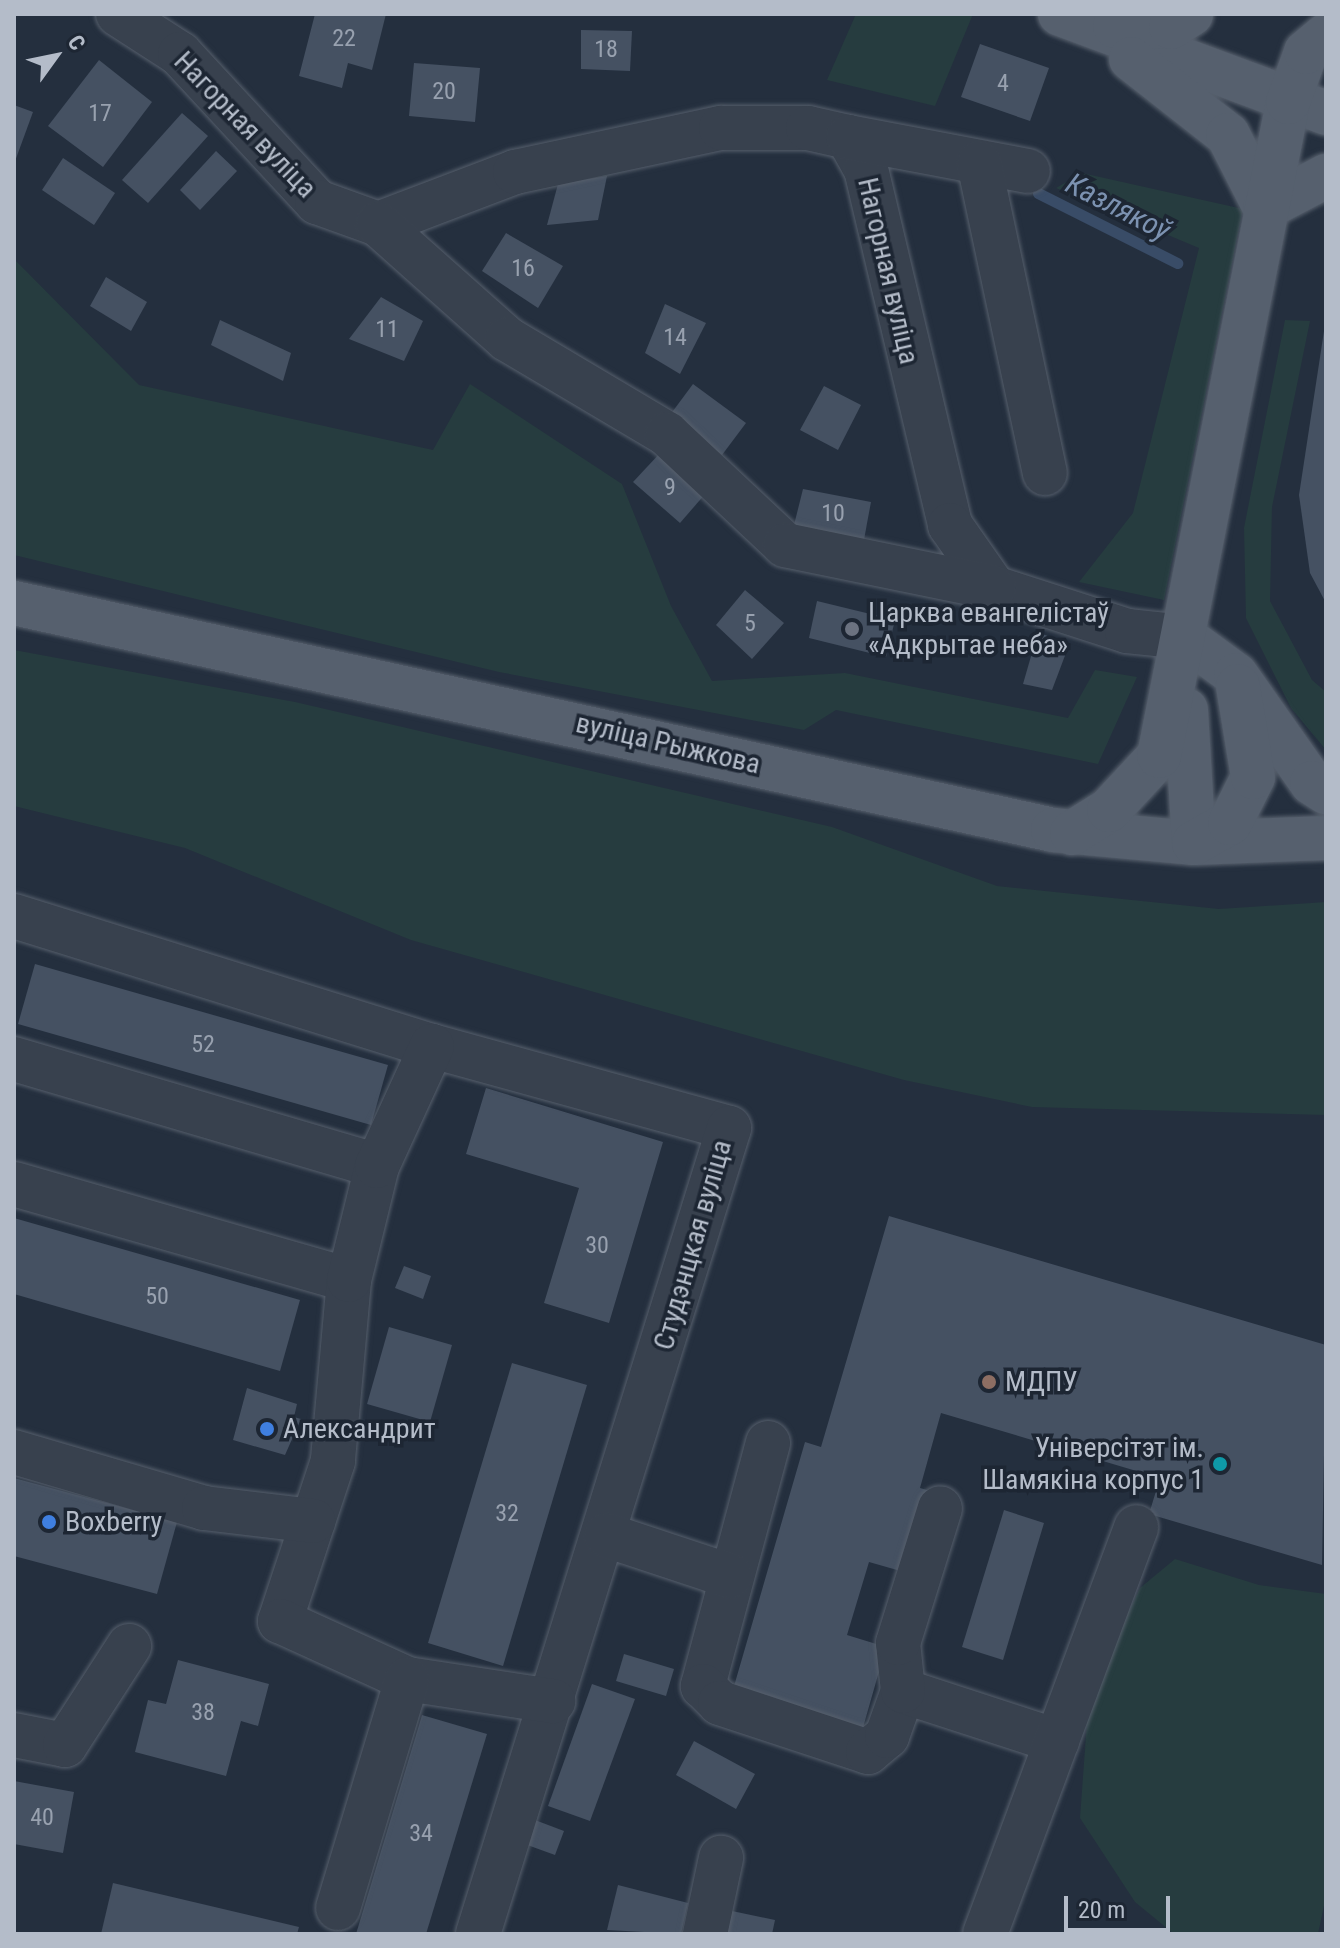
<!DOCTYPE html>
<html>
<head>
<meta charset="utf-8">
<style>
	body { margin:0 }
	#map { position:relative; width:1340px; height:1948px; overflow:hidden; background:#242f3e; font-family:"Roboto Condensed",sans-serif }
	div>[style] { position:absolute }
	.green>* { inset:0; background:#263c3f }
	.stream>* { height:11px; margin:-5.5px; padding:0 5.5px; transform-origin:5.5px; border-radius:5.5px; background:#394c67 }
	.building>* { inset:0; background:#455162 }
	.roads { filter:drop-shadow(0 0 2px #565f6c) drop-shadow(0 0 2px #565f6c) }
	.minor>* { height:44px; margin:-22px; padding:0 22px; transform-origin:22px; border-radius:22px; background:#38414e }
	.major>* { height:44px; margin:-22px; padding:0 22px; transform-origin:22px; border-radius:22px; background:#56606e }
	.dots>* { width:22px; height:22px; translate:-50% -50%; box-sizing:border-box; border:4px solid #1d2633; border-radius:50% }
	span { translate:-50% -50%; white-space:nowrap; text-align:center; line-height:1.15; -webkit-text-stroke:7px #1d2633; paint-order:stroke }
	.number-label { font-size:24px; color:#98a1af }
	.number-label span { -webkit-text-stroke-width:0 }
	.street-label { font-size:28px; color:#b4bcc9 }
	.poi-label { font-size:28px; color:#b4bcc9 }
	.left { translate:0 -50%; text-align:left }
	.right { translate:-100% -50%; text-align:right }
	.water-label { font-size:30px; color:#7c92b1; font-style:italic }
	.frame { position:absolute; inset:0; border:16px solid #b4bcc9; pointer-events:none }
	.north { position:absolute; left:16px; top:16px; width:80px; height:80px; -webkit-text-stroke:6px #1d2633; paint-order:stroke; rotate:57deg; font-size:22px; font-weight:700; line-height:32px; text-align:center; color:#b4bcc9 }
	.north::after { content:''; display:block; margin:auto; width:28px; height:36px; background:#b4bcc9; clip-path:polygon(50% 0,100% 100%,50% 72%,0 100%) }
	.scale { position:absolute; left:1064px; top:1896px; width:106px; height:36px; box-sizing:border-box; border:4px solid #b4bcc9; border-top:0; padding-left:10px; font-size:24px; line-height:28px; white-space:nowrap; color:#b4bcc9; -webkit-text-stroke:6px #1d2633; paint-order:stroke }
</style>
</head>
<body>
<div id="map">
	<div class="green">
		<div style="clip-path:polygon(856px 14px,973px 14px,935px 106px,827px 80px)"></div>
		<div style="clip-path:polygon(1082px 173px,1243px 209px,1164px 600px,1079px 582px,1133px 513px,1199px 248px,1056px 188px)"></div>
		<div style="clip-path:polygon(14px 259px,139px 385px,433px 450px,470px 384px,622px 484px,671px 606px,712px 681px,845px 673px,1068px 718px,1095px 670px,1137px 677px,1098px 764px,836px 710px,804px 730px,499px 672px,14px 555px)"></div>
		<div style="clip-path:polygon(1285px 320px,1310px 321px,1272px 507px,1270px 601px,1312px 680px,1326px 692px,1326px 750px,1291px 708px,1246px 618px,1244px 528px)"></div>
		<div style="clip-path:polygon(14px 650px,295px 702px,832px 827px,997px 886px,1219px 909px,1326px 902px,1326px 1115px,1032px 1107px,904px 1080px,411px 940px,185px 848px,14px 806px)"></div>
		<div style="clip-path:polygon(1175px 1559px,1259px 1585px,1326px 1594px,1326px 1896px,1318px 1934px,1174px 1934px,1135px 1902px,1080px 1818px,1089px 1694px,1140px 1588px)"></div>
	</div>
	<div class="stream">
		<div style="left:1038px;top:193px;width:156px;rotate:26.7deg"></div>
	</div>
	<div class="building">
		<div style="clip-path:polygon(315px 14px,386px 14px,372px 70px,348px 63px,342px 88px,299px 76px)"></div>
		<div style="clip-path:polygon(581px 30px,632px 31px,630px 71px,581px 69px)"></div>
		<div style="clip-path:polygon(980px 44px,1049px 68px,1030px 121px,961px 97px)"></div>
		<div style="clip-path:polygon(99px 60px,152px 102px,103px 167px,48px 126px)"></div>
		<div style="clip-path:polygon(414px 63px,480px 68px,475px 122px,409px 116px)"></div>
		<div style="clip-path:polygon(14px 105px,33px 112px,14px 164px)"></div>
		<div style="clip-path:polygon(182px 113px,208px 136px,148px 203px,122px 180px)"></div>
		<div style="clip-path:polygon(216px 151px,237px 171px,200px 210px,180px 190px)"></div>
		<div style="clip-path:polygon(63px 158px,115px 193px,94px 225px,42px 190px)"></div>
		<div style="clip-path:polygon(607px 176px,598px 220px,547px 225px,558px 184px)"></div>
		<div style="clip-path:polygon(506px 233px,563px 266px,538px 308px,482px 271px)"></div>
		<div style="clip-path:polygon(106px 277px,147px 302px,131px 331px,90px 306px)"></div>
		<div style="clip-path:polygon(381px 297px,423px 321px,404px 361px,349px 339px)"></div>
		<div style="clip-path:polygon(665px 304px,706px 323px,680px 374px,645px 353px)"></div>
		<div style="clip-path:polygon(220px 320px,291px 353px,283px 381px,211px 345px)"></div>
		<div style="clip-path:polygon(1324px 331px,1326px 331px,1326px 603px,1310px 573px,1299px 495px)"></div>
		<div style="clip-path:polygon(693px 384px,746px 423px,722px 455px,670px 415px)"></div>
		<div style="clip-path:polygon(824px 386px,861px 405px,838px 450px,800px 430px)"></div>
		<div style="clip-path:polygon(661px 452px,706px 493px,680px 523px,633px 482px)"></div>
		<div style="clip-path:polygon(803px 489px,871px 502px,863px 545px,794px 525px)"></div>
		<div style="clip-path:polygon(745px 590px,784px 623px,752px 659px,716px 625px)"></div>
		<div style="clip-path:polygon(817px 601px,895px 620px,886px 657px,809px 638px)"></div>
		<div style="clip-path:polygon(1038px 632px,1069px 645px,1052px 690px,1023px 684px)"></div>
		<div style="clip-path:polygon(35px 964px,388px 1065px,371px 1125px,18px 1024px)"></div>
		<div style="clip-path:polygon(486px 1088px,663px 1142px,609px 1323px,544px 1303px,579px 1188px,466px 1154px)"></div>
		<div style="clip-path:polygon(889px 1216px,1326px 1345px,1322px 1565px,1149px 1514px,1160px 1478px,941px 1413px,920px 1488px,934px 1492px,911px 1574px,869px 1562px,847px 1635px,886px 1647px,862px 1731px,732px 1693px,805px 1442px,821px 1447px)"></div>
		<div style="clip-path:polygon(14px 1218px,300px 1300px,280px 1371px,14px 1294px)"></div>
		<div style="clip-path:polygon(404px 1266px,431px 1276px,423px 1299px,395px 1288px)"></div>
		<div style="clip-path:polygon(389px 1327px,452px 1345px,430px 1422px,367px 1404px)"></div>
		<div style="clip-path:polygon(512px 1363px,587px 1385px,503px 1666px,428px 1643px)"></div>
		<div style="clip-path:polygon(247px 1388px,297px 1404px,294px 1417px,301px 1419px,285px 1455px,233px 1440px)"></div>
		<div style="clip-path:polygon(14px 1478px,177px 1522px,157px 1594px,14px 1556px)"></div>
		<div style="clip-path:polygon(1004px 1510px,1044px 1523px,1003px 1660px,962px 1647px)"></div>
		<div style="clip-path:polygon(624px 1654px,674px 1669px,666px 1696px,616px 1681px)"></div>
		<div style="clip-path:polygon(178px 1660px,269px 1684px,258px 1726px,241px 1721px,226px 1776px,135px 1752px,148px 1700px,166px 1704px)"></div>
		<div style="clip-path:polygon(592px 1684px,635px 1699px,590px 1821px,548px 1806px)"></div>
		<div style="clip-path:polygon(422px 1715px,487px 1734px,426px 1934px,356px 1934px)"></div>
		<div style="clip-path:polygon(694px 1741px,755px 1774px,736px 1809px,676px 1775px)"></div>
		<div style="clip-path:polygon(14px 1781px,74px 1792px,63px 1853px,14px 1844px)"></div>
		<div style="clip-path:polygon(527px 1817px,564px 1831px,555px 1855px,519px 1842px)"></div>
		<div style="clip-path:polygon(113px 1883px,299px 1927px,297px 1934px,101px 1934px)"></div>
		<div style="clip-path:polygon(618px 1885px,688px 1903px,681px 1934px,607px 1930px)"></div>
		<div style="clip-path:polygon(732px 1911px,775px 1920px,772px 1934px,727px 1934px)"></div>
	</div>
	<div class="roads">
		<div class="minor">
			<div style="left:118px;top:14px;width:74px;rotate:32.8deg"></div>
			<div style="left:180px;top:54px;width:202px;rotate:47.2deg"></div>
			<div style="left:317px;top:202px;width:65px;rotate:19.8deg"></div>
			<div style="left:378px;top:224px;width:147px;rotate:-20.8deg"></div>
			<div style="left:515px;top:172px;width:211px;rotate:-12.1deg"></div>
			<div style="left:721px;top:128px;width:87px"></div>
			<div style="left:808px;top:128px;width:41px;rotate:12.7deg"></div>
			<div style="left:848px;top:137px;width:37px;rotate:61deg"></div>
			<div style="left:866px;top:169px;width:366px;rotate:76.7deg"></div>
			<div style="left:950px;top:525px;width:77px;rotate:55.1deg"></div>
			<div style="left:994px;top:588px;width:140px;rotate:17.9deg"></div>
			<div style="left:1127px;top:631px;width:57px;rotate:6deg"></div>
			<div style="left:848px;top:137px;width:183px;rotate:10.7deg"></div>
			<div style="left:979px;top:163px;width:317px;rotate:78deg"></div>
			<div style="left:378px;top:224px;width:173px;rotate:41.7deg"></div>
			<div style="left:507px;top:339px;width:186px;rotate:30.7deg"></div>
			<div style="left:667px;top:434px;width:162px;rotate:43.2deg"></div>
			<div style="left:785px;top:545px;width:213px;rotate:11.6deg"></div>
			<div style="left:14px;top:916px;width:438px;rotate:17.3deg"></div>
			<div style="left:432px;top:1046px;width:308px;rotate:15.4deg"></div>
			<div style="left:729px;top:1128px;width:844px;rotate:107.3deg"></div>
			<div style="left:14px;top:1059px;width:378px;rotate:16.4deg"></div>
			<div style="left:14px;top:1184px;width:348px;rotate:16deg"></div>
			<div style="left:349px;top:1280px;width:182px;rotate:95.1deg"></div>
			<div style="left:333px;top:1461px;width:169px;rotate:108.3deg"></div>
			<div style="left:280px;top:1621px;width:140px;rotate:24.5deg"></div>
			<div style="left:407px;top:1679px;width:148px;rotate:8.6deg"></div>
			<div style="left:349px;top:1280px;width:117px;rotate:-76.2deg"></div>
			<div style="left:377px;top:1166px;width:132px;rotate:-65.4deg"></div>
			<div style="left:768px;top:1443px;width:252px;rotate:105deg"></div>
			<div style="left:703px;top:1686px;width:24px;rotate:45deg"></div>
			<div style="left:720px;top:1703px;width:156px;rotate:18.3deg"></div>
			<div style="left:868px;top:1752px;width:25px;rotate:-40deg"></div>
			<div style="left:887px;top:1736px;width:48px;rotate:-70.4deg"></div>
			<div style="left:903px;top:1691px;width:162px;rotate:18deg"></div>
			<div style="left:14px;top:1452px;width:198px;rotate:16.4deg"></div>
			<div style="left:204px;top:1508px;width:110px;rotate:6.8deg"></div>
			<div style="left:606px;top:1535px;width:131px;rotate:18.3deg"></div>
			<div style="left:903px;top:1691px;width:48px;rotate:-95.9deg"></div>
			<div style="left:898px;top:1643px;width:141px;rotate:-72.7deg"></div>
			<div style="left:14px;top:1735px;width:52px;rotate:11.1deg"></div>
			<div style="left:65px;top:1745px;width:118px;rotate:-57.1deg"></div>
			<div style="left:338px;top:1908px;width:239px;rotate:-73.2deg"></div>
			<div style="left:705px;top:1934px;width:78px;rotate:-78.1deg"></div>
			<div style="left:985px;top:1934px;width:434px;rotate:-69.6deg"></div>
		</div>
		<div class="major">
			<div style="left:1060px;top:14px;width:284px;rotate:20.4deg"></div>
			<div style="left:1115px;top:26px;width:56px;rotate:1deg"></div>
			<div style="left:1171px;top:27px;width:24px;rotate:-33deg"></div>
			<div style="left:1131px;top:59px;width:123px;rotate:38.1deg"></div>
			<div style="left:1228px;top:135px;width:82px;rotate:63.1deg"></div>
			<div style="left:1265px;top:208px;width:69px;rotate:-27.7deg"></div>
			<div style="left:14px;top:603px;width:1064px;rotate:12.32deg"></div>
			<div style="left:1053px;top:830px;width:142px;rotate:5.3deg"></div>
			<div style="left:1194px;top:843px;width:132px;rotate:-2.2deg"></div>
			<div style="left:1184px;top:637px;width:64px;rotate:36.2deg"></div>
			<div style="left:1236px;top:675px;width:132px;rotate:54.9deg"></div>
			<div style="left:1312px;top:783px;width:17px;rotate:33deg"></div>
			<div style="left:1186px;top:710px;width:133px;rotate:86.6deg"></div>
			<div style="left:1072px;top:833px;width:44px;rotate:-31.9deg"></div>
			<div style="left:1109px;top:810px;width:74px;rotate:-47.2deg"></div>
			<div style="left:1159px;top:756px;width:667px;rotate:-78.84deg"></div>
			<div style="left:1288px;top:102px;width:53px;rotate:-70.2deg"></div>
			<div style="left:1306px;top:52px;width:26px;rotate:-40deg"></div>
			<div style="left:1194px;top:843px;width:41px;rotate:-29.1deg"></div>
			<div style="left:1230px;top:823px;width:51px;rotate:-63.4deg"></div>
			<div style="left:1253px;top:777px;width:92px;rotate:-99.4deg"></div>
		</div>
	</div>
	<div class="dots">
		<div style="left:852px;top:629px;background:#6b7280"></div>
		<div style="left:989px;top:1382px;background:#8d6e63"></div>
		<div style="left:267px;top:1429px;background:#3f7fe0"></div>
		<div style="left:1220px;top:1464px;background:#0f9aa8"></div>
		<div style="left:49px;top:1522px;background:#3f7fe0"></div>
	</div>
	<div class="number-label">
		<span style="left:344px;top:39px">22</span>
		<span style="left:606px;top:50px">18</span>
		<span style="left:1003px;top:84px">4</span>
		<span style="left:444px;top:92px">20</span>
		<span style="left:100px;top:114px">17</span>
		<span style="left:523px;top:269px">16</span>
		<span style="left:387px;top:330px">11</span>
		<span style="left:675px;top:338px">14</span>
		<span style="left:670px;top:488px">9</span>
		<span style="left:833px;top:514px">10</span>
		<span style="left:750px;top:624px">5</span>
		<span style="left:203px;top:1045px">52</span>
		<span style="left:597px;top:1246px">30</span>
		<span style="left:157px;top:1297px">50</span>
		<span style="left:507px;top:1514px">32</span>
		<span style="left:203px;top:1713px">38</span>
		<span style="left:42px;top:1818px">40</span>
		<span style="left:421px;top:1834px">34</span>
	</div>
	<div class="street-label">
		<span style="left:245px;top:125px;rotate:46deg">Нагорная вуліца</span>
		<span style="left:888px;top:271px;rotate:77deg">Нагорная вуліца</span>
		<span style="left:668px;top:744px;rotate:13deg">вуліца Рыжкова</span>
		<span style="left:693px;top:1245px;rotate:-74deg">Студэнцкая вуліца</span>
	</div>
	<div class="poi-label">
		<span class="left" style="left:868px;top:629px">Царква евангелістаў<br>«Адкрытае неба»</span>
		<span class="left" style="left:1005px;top:1382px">МДПУ</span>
		<span class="left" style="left:283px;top:1429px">Александрит</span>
		<span class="right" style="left:1204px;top:1464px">Універсітэт ім.<br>Шамякіна корпус 1</span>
		<span class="left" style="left:65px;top:1522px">Boxberry</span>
	</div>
	<div class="water-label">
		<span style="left:1118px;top:207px;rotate:27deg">Казлякоў</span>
	</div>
	<div class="frame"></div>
	<div class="north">С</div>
	<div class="scale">20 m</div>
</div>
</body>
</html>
